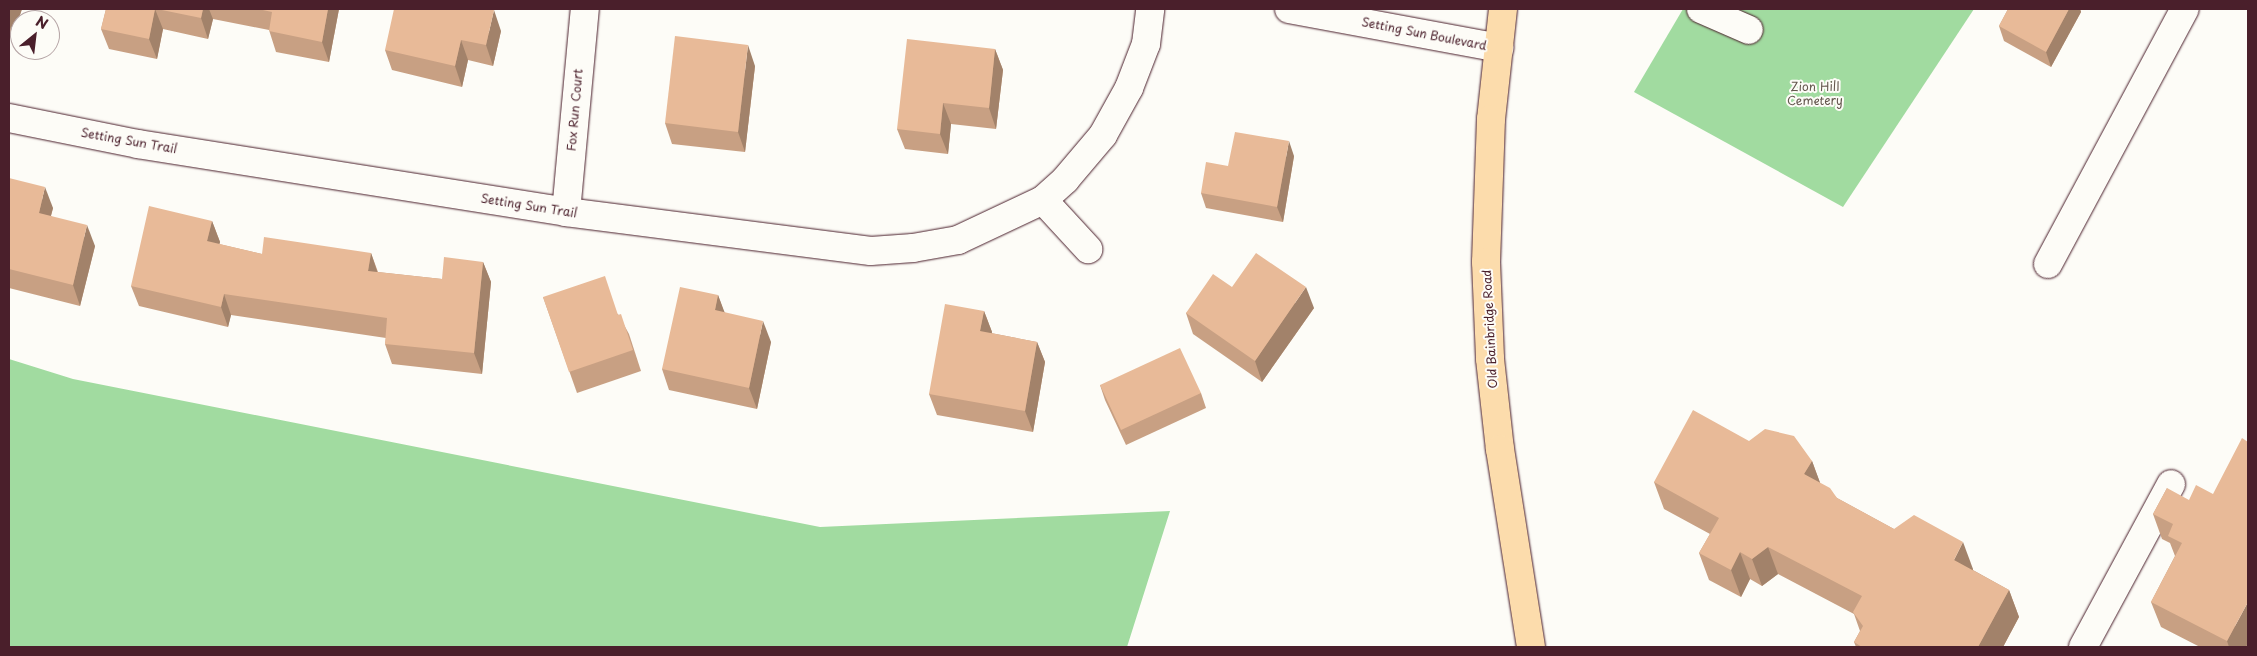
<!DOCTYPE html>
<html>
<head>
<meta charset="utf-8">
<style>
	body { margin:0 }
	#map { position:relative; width:2257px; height:656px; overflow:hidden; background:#fdfcf7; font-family:"Playpen Sans",sans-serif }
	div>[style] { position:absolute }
	.green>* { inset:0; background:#a1dba0 }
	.roads { filter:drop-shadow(0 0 1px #4a1f2b) drop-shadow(0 0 1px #4a1f2b) }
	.minor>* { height:28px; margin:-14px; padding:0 14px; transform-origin:14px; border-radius:14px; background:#fdfcf7 }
	.major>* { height:28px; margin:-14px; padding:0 14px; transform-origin:14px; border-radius:14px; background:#fcdcac }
	.wall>* { inset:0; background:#c8a083 }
	.shaded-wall>* { inset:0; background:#a2826a }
	.building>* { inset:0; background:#e8ba98 }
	span { translate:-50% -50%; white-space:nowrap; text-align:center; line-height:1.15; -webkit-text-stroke:4px #fdfcf7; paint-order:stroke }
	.street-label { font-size:12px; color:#4a1f2b }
	.park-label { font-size:12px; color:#64574e }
	.frame { position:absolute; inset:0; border:10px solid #4a1f2b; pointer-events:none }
	.north { position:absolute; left:10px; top:10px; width:50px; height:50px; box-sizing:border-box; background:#fdfcf7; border:1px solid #b5a4a5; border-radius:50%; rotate:29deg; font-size:14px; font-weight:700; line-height:20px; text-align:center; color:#4a1f2b }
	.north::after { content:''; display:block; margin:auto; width:18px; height:22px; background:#4a1f2b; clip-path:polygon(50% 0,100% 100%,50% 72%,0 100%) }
</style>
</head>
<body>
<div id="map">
	<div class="green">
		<div style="clip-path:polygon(1683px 9px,1974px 9px,1843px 207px,1634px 92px)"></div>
		<div style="clip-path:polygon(9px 359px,73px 379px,820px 527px,1170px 511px,1127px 647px,9px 647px)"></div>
	</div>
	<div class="roads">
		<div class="minor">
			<div style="left:1289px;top:9px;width:214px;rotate:10.5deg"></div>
			<div style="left:1701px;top:9px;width:52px;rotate:23.6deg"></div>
			<div style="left:9px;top:118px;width:132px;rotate:11.4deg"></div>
			<div style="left:138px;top:144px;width:433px;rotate:9deg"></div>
			<div style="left:566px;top:212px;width:307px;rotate:7.3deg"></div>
			<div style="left:871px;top:251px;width:42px;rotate:-4.1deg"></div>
			<div style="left:913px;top:248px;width:46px;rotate:-10.1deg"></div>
			<div style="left:958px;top:240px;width:94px;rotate:-25.2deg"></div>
			<div style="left:1043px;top:200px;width:30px;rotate:-42deg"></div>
			<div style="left:1065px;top:180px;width:59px;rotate:-49.8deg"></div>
			<div style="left:1103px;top:135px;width:54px;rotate:-61deg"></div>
			<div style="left:1129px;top:88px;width:47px;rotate:-68.9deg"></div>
			<div style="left:1146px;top:44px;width:35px;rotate:-83deg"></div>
			<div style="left:1043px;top:200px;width:67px;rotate:47.4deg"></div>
			<div style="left:566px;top:212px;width:204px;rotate:-84.7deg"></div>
			<div style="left:2048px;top:264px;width:289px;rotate:-61.8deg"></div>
			<div style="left:2083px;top:647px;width:185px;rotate:-61.6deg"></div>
		</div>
		<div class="major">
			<div style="left:1503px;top:9px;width:111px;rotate:96.2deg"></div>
			<div style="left:1491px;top:119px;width:143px;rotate:92deg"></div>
			<div style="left:1486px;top:262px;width:97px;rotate:87.6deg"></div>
			<div style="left:1490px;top:359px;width:91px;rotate:83.7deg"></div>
			<div style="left:1500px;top:449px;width:200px;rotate:81.1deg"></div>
		</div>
	</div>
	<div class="wall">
		<div style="clip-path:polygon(9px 9px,22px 9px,13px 35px,9px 33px)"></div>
		<div style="clip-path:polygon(106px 9px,339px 9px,329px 62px,276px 52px,269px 30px,213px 19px,208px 39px,163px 29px,157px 59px,109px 49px,101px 29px)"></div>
		<div style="clip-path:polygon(2008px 9px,2080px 9px,2081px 12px,2051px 67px,2004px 41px,1999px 26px)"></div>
		<div style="clip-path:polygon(501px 31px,493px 66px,468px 60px,462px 87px,392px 70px,385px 50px)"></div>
		<div style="clip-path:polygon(995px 49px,1003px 70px,996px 129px,951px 124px,948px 154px,905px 149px,897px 129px)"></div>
		<div style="clip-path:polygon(755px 66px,745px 152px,672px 144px,665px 123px)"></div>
		<div style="clip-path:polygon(1294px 156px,1283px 222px,1206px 208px,1201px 193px,1228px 166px)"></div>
		<div style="clip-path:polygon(9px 178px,53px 208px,51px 216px,95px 246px,80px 306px,9px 288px)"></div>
		<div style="clip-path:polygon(212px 221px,220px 242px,219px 244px,262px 254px,371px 253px,378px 272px,442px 279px,483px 262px,491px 282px,482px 374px,392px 364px,385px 344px,386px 338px,231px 315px,228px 327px,139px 306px,131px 286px)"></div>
		<div style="clip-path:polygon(1232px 287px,1314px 308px,1262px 382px,1193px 334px,1186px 313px)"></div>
		<div style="clip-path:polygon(718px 295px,724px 312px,771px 342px,757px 409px,669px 390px,662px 369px)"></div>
		<div style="clip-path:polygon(543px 297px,618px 314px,629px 334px,641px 371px,577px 393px)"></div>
		<div style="clip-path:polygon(984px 311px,992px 332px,991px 333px,1037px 342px,1045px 362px,1033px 432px,937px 415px,929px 394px)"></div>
		<div style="clip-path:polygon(1100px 385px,1201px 393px,1206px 408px,1126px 445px,1105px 400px)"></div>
		<div style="clip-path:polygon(1749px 441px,1812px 461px,1820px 483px,1837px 498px,1894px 529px,1973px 569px,1973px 570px,2009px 590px,2019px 617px,2003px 647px,1856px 647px,1854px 642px,1860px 631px,1854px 614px,1778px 574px,1762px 586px,1750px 579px,1741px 597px,1709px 580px,1699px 553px,1710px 534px,1664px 509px,1654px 482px)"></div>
		<div style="clip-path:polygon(2167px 488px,2246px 647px,2200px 647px,2161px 627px,2151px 602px,2175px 556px,2170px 543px,2162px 539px,2153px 514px)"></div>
	</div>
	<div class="shaded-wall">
		<div style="clip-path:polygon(9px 9px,22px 9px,13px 35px,9px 24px)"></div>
		<div style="clip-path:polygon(155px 9px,163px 29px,157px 59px,149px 39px)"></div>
		<div style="clip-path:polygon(203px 9px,209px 9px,213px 19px,208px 39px,201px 18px)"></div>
		<div style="clip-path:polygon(328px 9px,339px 9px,329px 62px,322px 42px)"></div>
		<div style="clip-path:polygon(2069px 9px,2080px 9px,2081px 12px,2051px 67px,2046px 52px)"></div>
		<div style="clip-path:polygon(494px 10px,501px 31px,493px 66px,486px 45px)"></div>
		<div style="clip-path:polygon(461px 40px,468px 60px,462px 87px,455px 66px)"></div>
		<div style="clip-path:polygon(748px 45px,755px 66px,745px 152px,738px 132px)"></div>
		<div style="clip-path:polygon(995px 49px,1003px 70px,996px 129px,989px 108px)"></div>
		<div style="clip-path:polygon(943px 103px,951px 124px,948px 154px,940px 134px)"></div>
		<div style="clip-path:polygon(1289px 141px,1294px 156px,1283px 222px,1277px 207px)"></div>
		<div style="clip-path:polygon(45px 187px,53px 208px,46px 233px,39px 213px)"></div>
		<div style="clip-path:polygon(212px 221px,220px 242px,215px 262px,207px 241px)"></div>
		<div style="clip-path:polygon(87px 225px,95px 246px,80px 306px,73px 285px)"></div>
		<div style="clip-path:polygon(371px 253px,378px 274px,368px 271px)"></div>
		<div style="clip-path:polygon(483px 262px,491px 282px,482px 374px,474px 353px)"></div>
		<div style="clip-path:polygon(1306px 287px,1314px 308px,1262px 382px,1255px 361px)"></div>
		<div style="clip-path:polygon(224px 294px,231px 315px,228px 327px,221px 307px)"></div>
		<div style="clip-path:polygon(718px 295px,726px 316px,715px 310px)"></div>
		<div style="clip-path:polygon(984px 311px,992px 332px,988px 352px,980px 331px)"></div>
		<div style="clip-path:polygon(763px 321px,771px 342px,757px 409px,749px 388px)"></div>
		<div style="clip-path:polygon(1037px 342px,1045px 362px,1033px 432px,1025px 411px)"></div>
		<div style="clip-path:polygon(1812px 461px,1822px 488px,1804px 474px)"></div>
		<div style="clip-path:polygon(1963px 542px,1973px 569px,1964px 587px,1954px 560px)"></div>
		<div style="clip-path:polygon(1768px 547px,1778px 574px,1762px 586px,1752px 559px)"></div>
		<div style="clip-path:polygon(1740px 552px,1750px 579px,1741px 597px,1731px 570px)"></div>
		<div style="clip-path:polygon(2009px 590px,2019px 617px,2003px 647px,1978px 647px)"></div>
		<div style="clip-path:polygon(2248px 602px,2248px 644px,2246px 647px,2229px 647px,2227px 641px)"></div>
	</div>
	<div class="building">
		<div style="clip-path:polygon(106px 9px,155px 9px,149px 39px,101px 29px)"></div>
		<div style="clip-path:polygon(157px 9px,203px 9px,201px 18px)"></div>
		<div style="clip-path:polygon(258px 9px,328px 9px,322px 42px,269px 31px,272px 12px)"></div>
		<div style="clip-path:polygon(394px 9px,487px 9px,494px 10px,486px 45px,461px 40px,455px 66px,385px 50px)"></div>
		<div style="clip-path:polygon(2008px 9px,2069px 9px,2046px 52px,1999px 26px)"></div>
		<div style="clip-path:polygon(675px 36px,748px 45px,738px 132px,665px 123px)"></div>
		<div style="clip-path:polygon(907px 39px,995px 49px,989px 108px,943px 103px,940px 134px,897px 129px)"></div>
		<div style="clip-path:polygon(1235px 132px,1289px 141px,1277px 207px,1201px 193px,1206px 162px,1228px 166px)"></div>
		<div style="clip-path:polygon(9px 178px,45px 187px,39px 213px,87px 225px,73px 285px,9px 269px)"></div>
		<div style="clip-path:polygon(149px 206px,212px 221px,207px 241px,262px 254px,264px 237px,371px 253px,368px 271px,442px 279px,444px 257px,483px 262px,474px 353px,385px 344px,387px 318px,224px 294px,221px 307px,131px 286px)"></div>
		<div style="clip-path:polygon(1256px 253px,1306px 287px,1255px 361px,1186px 313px,1213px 274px,1232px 287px)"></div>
		<div style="clip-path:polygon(605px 276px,618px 315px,621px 314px,633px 350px,569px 372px,543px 297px)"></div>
		<div style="clip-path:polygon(680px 287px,718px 295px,715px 310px,763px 321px,749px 388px,662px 369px)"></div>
		<div style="clip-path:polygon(945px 304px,984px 311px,980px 331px,1037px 342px,1025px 411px,929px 394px)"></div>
		<div style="clip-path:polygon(1180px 348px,1201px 393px,1121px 430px,1100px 385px)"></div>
		<div style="clip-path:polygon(1693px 410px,1749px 441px,1765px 429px,1794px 436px,1812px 461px,1804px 474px,1830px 488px,1837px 498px,1894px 529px,1914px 515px,1963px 542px,1954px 560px,2009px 590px,1978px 647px,1862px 647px,1854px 642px,1863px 626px,1853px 612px,1862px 596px,1768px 547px,1752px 559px,1740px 552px,1731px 570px,1699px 553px,1719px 518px,1654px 482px)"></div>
		<div style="clip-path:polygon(2242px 438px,2248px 442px,2248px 602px,2227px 641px,2151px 602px,2182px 543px,2168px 536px,2173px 524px,2153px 514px,2167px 488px,2189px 500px,2196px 485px,2213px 494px)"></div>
	</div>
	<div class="street-label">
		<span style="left:1424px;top:34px;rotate:11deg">Setting Sun Boulevard</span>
		<span style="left:575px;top:110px;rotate:-85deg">Fox Run Court</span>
		<span style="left:129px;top:141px;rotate:10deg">Setting Sun Trail</span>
		<span style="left:529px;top:206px;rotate:9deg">Setting Sun Trail</span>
		<span style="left:1490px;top:329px;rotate:-93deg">Old Bainbridge Road</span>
	</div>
	<div class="park-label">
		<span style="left:1815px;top:94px">Zion Hill<br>Cemetery</span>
	</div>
	<div class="frame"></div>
	<div class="north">N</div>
</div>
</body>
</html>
